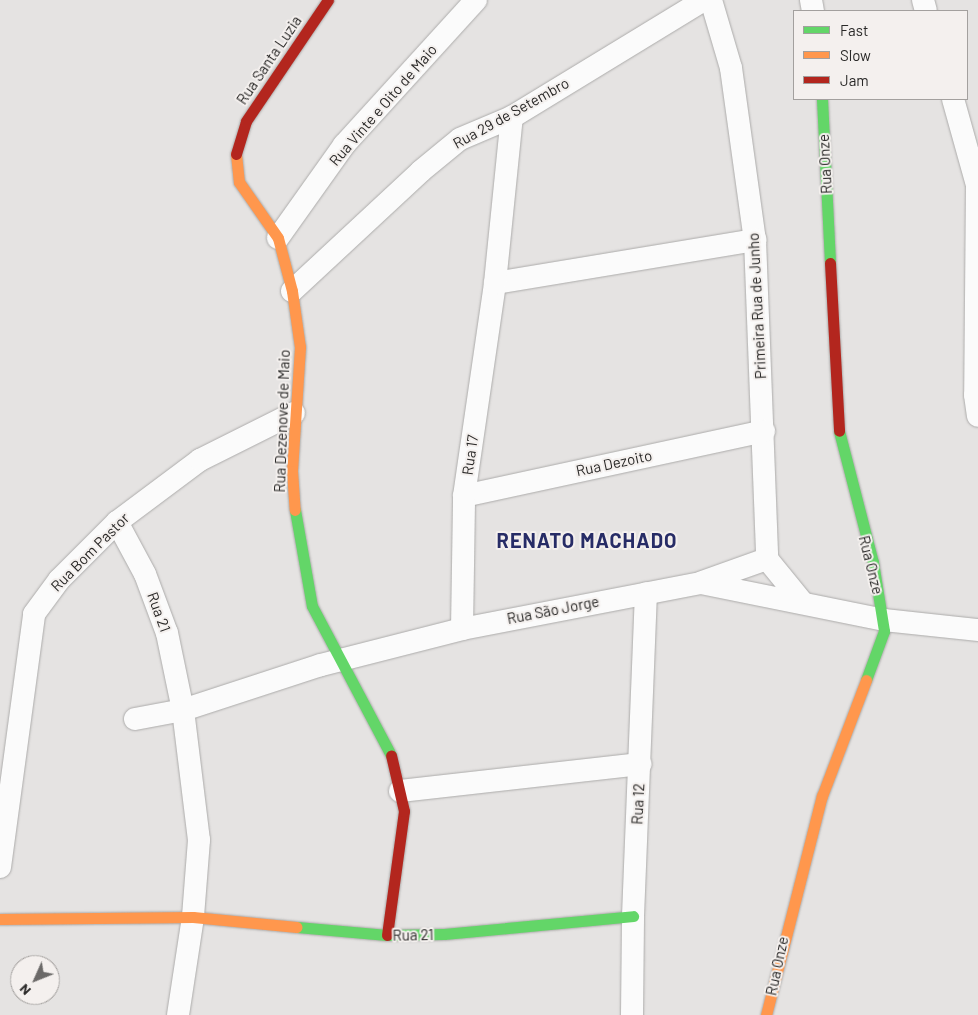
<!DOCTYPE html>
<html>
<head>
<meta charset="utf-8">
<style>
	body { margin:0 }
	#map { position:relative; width:978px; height:1015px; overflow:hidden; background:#e5e3e2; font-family:Barlow,sans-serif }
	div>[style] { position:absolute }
	.roads { filter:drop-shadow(0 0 1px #acabaa) drop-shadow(0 0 1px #acabaa) }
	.street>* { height:22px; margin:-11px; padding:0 11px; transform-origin:11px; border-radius:11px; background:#fbfbfb }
	.fast>* { height:11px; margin:-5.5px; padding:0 5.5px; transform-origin:5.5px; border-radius:5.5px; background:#63d668 }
	.slow>* { height:11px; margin:-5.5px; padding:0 5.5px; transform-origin:5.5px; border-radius:5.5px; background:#ff974d }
	.jam>* { height:11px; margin:-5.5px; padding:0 5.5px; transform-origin:5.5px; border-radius:5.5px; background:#b3261e }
	span { translate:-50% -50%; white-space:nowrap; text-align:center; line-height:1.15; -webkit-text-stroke:4px #f4f0ee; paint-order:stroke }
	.street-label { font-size:15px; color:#292827 }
	.district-label { font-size:20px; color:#272c66; font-weight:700; letter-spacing:1px }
	.legend { position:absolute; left:793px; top:10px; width:175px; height:90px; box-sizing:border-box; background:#f4f0ee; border:1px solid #a3a09e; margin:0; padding:6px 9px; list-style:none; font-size:15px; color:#292827 }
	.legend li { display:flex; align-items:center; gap:10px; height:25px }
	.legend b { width:25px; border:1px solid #a3a09e }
	.north { position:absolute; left:10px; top:955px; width:50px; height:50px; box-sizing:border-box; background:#f4f0ee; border:1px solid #a3a09e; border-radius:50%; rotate:226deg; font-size:14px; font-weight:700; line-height:20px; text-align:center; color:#292827 }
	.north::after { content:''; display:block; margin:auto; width:18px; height:22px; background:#6b6968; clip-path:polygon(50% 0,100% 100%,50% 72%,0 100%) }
</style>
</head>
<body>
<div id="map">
	<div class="roads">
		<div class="street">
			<div style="left:711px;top:0;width:71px;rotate:73.6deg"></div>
			<div style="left:731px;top:68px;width:174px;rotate:82.1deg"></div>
			<div style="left:755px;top:240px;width:319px;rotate:87.8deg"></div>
			<div style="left:767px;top:559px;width:57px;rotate:50.7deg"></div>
			<div style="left:811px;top:0;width:11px;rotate:80deg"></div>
			<div style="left:923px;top:0;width:11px;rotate:75deg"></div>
			<div style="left:953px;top:99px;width:89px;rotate:74.4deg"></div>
			<div style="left:977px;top:185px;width:210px;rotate:90.5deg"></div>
			<div style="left:975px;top:395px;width:21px;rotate:82deg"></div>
			<div style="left:278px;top:238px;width:114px;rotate:-54.6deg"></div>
			<div style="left:344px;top:145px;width:196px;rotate:-47.7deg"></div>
			<div style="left:495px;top:283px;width:264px;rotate:-9.4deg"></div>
			<div style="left:292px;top:291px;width:176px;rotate:-42.9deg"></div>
			<div style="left:421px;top:171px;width:50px;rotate:-39.4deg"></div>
			<div style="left:460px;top:139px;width:56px;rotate:-22.9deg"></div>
			<div style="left:512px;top:117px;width:225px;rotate:-31.4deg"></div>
			<div style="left:464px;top:496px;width:307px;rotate:-12.2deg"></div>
			<div style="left:117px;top:522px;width:59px;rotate:61.7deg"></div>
			<div style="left:145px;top:574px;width:63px;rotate:69.6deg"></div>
			<div style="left:167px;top:633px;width:79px;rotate:78.3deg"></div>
			<div style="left:183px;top:710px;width:131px;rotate:83deg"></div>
			<div style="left:199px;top:840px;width:77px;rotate:94.5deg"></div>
			<div style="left:193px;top:917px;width:99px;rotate:98.7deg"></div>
			<div style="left:702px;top:582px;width:69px;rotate:-19.5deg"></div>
			<div style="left:462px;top:629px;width:133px;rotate:-89.1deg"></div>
			<div style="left:464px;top:496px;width:215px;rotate:-81.7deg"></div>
			<div style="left:495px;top:283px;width:167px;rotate:-84.2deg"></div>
			<div style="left:135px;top:719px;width:49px;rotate:-10.6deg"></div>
			<div style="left:183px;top:710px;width:145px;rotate:-18.1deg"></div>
			<div style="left:321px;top:665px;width:146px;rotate:-14.3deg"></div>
			<div style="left:462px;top:629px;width:243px;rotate:-10.9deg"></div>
			<div style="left:701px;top:583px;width:187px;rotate:11.4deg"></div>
			<div style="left:884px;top:620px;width:95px;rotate:6.1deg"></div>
			<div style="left:400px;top:791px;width:242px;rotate:-6.4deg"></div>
			<div style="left:0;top:867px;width:255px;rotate:-82.3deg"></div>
			<div style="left:34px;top:614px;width:42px;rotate:-53.7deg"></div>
			<div style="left:59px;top:580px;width:82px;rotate:-45deg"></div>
			<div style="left:117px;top:522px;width:104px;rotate:-36.8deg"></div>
			<div style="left:200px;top:460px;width:105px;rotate:-26.6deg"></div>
			<div style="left:632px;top:1015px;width:99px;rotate:-89.4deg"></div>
			<div style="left:633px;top:916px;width:323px;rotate:-87.7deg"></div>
		</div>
		<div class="fast">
			<div style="left:822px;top:99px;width:164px;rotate:87.2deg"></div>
			<div style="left:839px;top:431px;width:135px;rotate:75.5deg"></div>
			<div style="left:873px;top:562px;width:70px;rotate:80.9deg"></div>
			<div style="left:884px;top:631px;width:52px;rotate:110.2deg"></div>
			<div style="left:295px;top:510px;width:97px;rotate:80deg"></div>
			<div style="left:312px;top:606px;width:169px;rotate:62.1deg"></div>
			<div style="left:297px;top:927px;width:90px;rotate:5.1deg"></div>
			<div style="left:387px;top:935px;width:57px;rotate:-1deg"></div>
			<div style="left:444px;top:934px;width:190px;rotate:-5.4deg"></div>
		</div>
		<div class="slow">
			<div style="left:236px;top:154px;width:28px;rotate:84deg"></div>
			<div style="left:239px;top:182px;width:68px;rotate:55.1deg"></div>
			<div style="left:278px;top:238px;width:55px;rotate:75.2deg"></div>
			<div style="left:292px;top:291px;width:57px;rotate:81.9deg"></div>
			<div style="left:300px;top:347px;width:124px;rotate:93.7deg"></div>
			<div style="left:292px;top:471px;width:39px;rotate:86deg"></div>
			<div style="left:0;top:919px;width:193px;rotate:-0.6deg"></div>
			<div style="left:193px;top:917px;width:104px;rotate:5.5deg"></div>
			<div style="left:766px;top:1015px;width:226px;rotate:-75.7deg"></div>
			<div style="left:822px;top:796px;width:124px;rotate:-69.2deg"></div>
		</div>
		<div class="jam">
			<div style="left:236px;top:154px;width:34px;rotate:-73deg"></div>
			<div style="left:246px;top:121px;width:146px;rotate:-55.9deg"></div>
			<div style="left:830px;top:263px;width:168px;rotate:86.9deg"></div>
			<div style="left:387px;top:935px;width:125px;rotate:-82.2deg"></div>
			<div style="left:404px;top:811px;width:57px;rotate:-103.1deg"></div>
		</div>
	</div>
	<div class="street-label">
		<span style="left:269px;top:60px;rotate:-56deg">Rua Santa Luzia</span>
		<span style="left:383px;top:105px;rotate:-49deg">Rua Vinte e Oito de Maio</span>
		<span style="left:511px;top:113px;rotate:-29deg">Rua 29 de Setembro</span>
		<span style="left:825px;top:164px;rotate:-93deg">Rua Onze</span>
		<span style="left:757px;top:306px;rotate:-93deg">Primeira Rua de Junho</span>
		<span style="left:282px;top:421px;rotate:-88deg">Rua Dezenove de Maio</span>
		<span style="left:470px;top:455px;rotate:-82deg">Rua 17</span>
		<span style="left:614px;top:463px;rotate:-12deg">Rua Dezoito</span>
		<span style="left:90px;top:552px;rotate:-45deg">Rua Bom Pastor</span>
		<span style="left:871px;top:565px;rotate:76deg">Rua Onze</span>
		<span style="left:553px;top:610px;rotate:-11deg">Rua São Jorge</span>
		<span style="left:159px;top:612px;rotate:70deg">Rua 21</span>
		<span style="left:638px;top:804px;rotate:-87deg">Rua 12</span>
		<span style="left:413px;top:935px;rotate:-1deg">Rua 21</span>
		<span style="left:777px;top:966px;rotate:-78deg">Rua Onze</span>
	</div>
	<div class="district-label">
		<span style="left:587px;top:540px">RENATO MACHADO</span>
	</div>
	<ul class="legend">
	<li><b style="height:6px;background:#63d668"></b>Fast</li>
	<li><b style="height:6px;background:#ff974d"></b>Slow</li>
	<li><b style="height:6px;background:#b3261e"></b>Jam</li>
	</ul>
	<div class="north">N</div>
</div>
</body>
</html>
